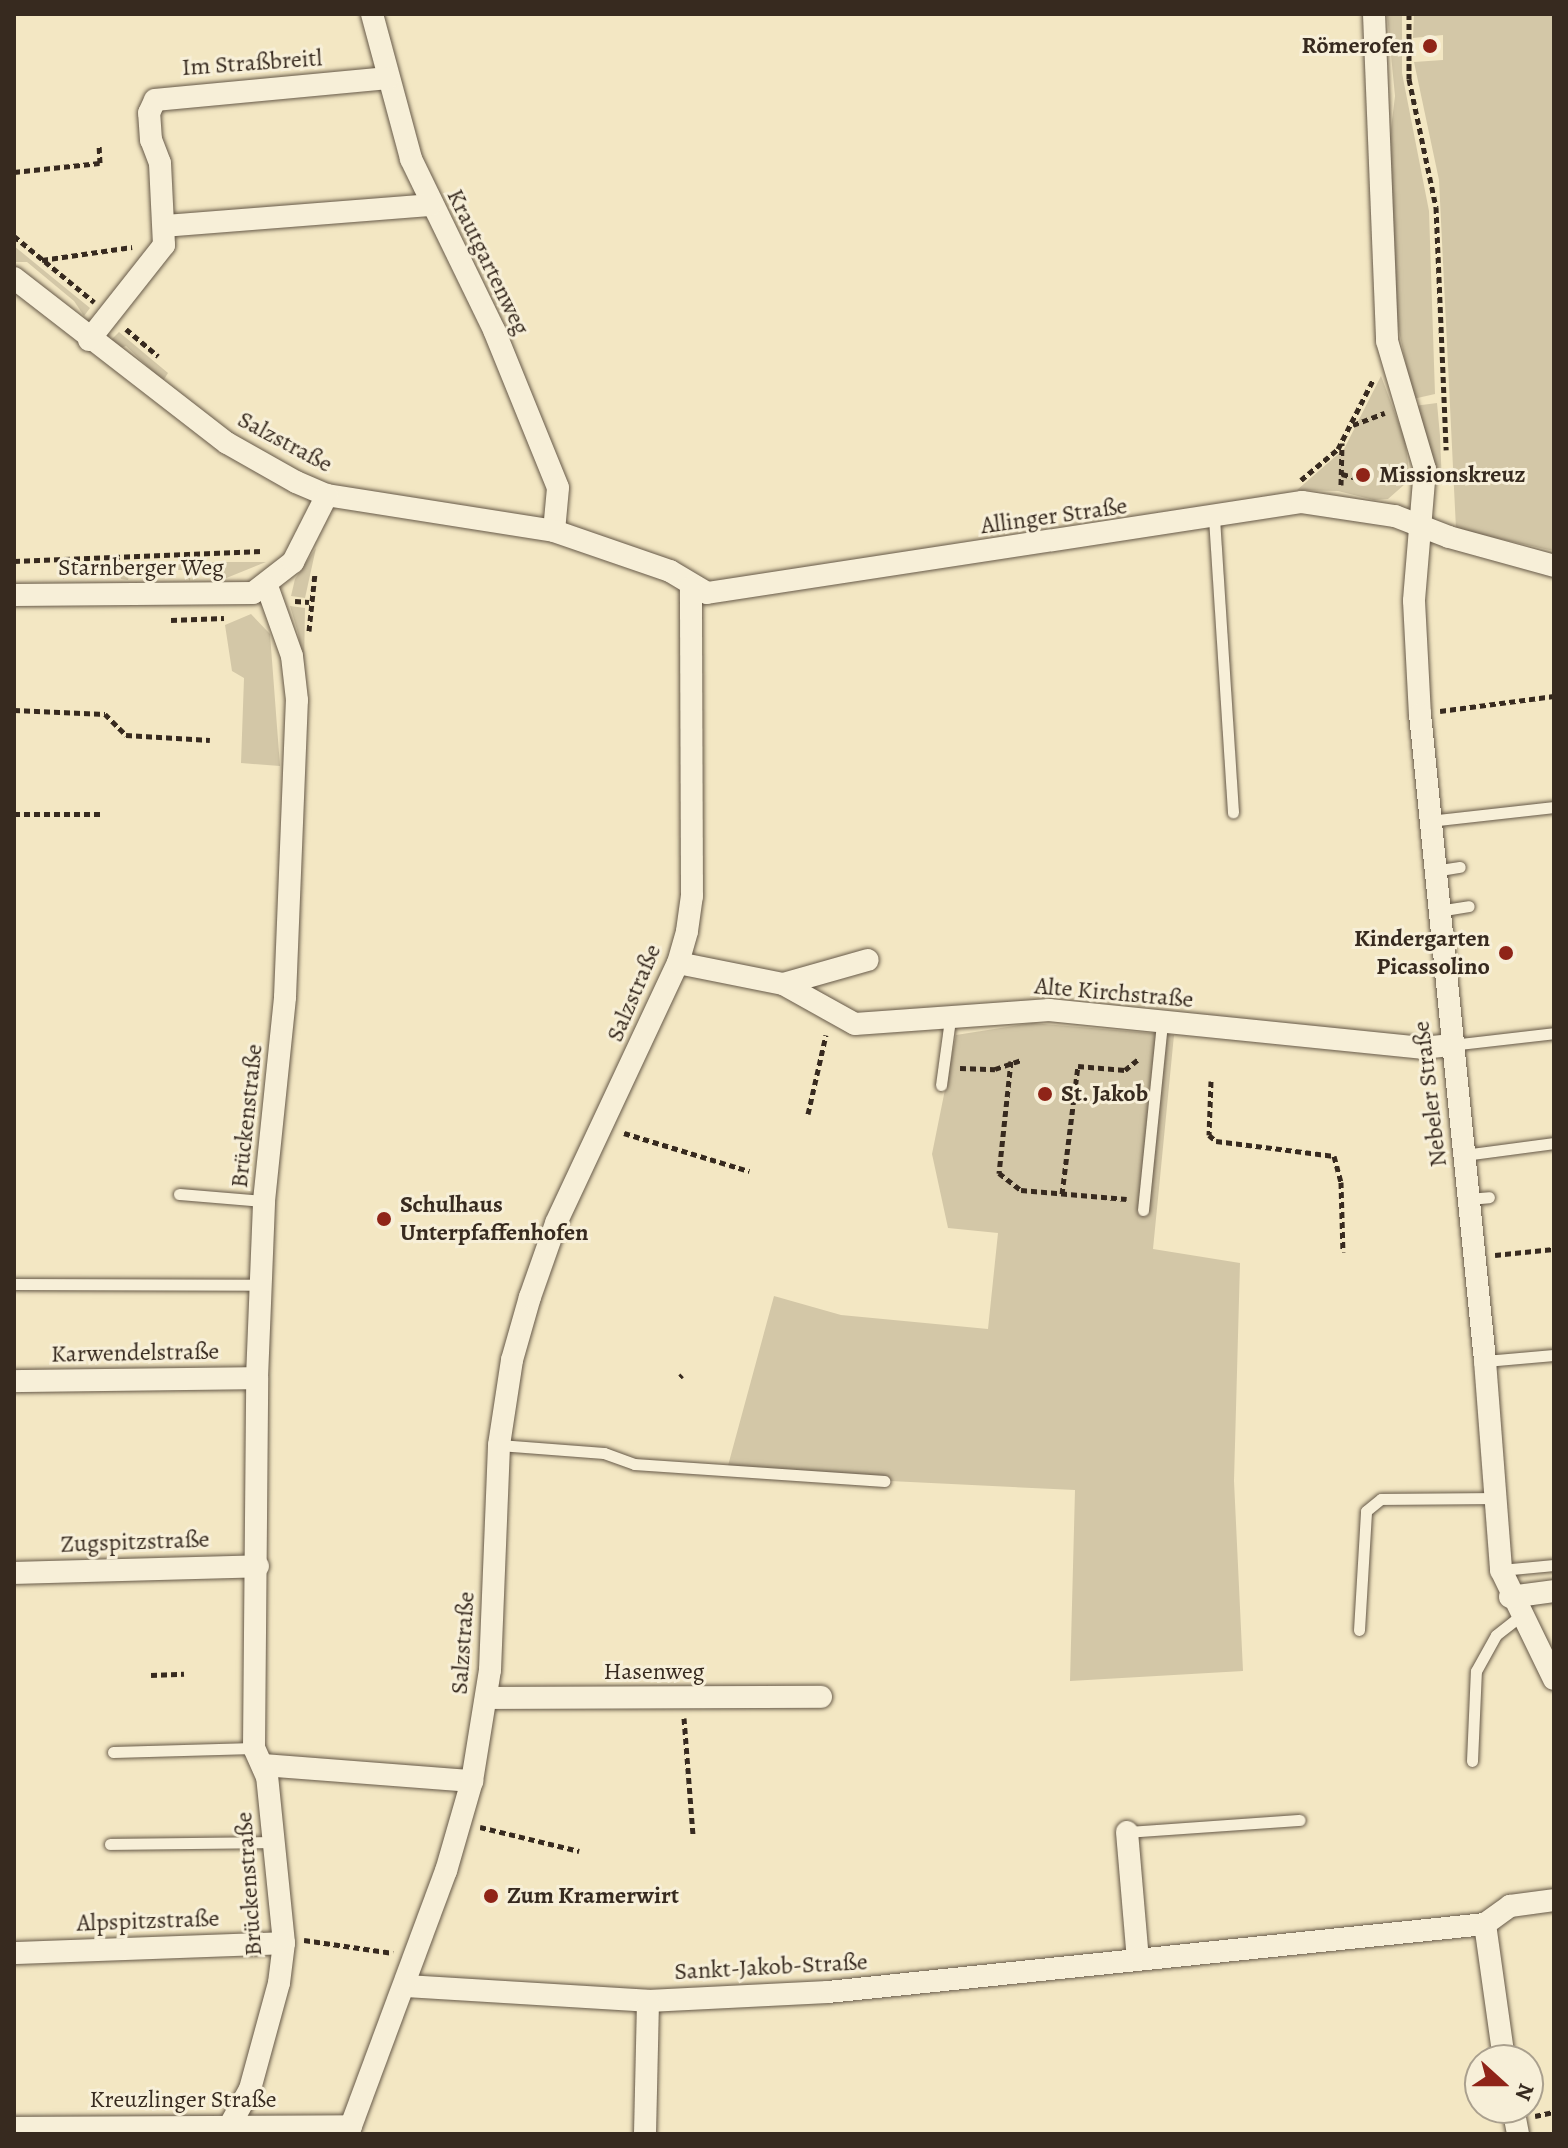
<!DOCTYPE html>
<html>
<head>
<meta charset="utf-8">
<style>
	body { margin:0 }
	#map { position:relative; width:1568px; height:2148px; overflow:hidden; background:#f3e7c3; font-family:Alegreya,serif }
	div>[style] { position:absolute }
	.green>* { inset:0; background:#d3c7a7 }
	.path>* { height:5px; margin-top:-2.5px; transform-origin:0; background:repeating-linear-gradient(90deg,#372a1f 0 6px,transparent 0 10px) }
	.roads { filter:drop-shadow(0 0 2px #665948) drop-shadow(0 0 2px #665948) }
	.service>* { height:11px; margin:-5.5px; padding:0 5.5px; transform-origin:5.5px; border-radius:5.5px; background:#f7efd8 }
	.minor>* { height:22px; margin:-11px; padding:0 11px; transform-origin:11px; border-radius:11px; background:#f7efd8 }
	.dots>* { width:22px; height:22px; translate:-50% -50%; box-sizing:border-box; border:4px solid #f7efd8; border-radius:50% }
	span { translate:-50% -50%; white-space:nowrap; text-align:center; line-height:1.15; -webkit-text-stroke:6px #f7efd8; paint-order:stroke }
	.poi-label { font-size:24px; color:#372a1f; font-weight:700 }
	.right { translate:-100% -50%; text-align:right }
	.left { translate:0 -50%; text-align:left }
	.street-label { font-size:24px; color:#372a1f }
	.frame { position:absolute; inset:0; border:16px solid #372a1f; pointer-events:none }
	.north { position:absolute; left:1464px; top:2044px; width:80px; height:80px; box-sizing:border-box; background:#f7efd8; border:2px solid #aaa08e; border-radius:50%; rotate:111deg; font-size:22px; font-weight:700; line-height:32px; text-align:center; color:#372a1f }
	.north::after { content:''; display:block; margin:auto; width:28px; height:36px; background:#8f2418; clip-path:polygon(50% 0,100% 100%,50% 72%,0 100%) }
</style>
</head>
<body>
<div id="map">
	<div class="green">
		<div style="clip-path:polygon(1387px 14px,1402px 14px,1402px 73px,1429px 211px,1435px 394px,1413px 399px,1396px 316px,1388px 154px,1395px 96px)"></div>
		<div style="clip-path:polygon(1414px 14px,1554px 14px,1554px 551px,1456px 529px,1439px 180px,1414px 62px,1443px 60px,1443px 35px,1413px 38px)"></div>
		<div style="clip-path:polygon(14px 246px,90px 308px,84px 316px,74px 301px,27px 262px,14px 262px)"></div>
		<div style="clip-path:polygon(119px 332px,168px 373px,163px 381px,126px 346px,119px 349px,110px 341px)"></div>
		<div style="clip-path:polygon(1381px 376px,1405px 440px,1409px 471px,1405px 484px,1388px 499px,1374px 500px,1338px 491px,1297px 490px,1344px 449px)"></div>
		<div style="clip-path:polygon(1437px 403px,1440px 436px,1442px 485px,1414px 406px)"></div>
		<div style="clip-path:polygon(316px 548px,305px 598px,291px 596px,295px 579px)"></div>
		<div style="clip-path:polygon(207px 562px,266px 562px,214px 583px)"></div>
		<div style="clip-path:polygon(132px 564px,128px 580px,121px 579px,118px 569px,72px 571px,63px 579px,63px 567px)"></div>
		<div style="clip-path:polygon(191px 564px,190px 581px,183px 570px,163px 570px,155px 581px,153px 565px)"></div>
		<div style="clip-path:polygon(290px 606px,305px 608px,304px 670px,298px 633px)"></div>
		<div style="clip-path:polygon(251px 614px,270px 634px,280px 766px,241px 763px,244px 678px,232px 671px,225px 625px)"></div>
		<div style="clip-path:polygon(1032px 1023px,1174px 1035px,1153px 1249px,1240px 1263px,1234px 1481px,1243px 1671px,1070px 1681px,1075px 1490px,726px 1473px,774px 1296px,841px 1315px,988px 1329px,998px 1233px,948px 1228px,932px 1154px,956px 1035px)"></div>
	</div>
	<div class="path">
		<div style="left:1409px;top:14px;width:65px;rotate:90deg"></div>
		<div style="left:1409px;top:79px;width:131px;rotate:78.1deg"></div>
		<div style="left:1436px;top:207px;width:243px;rotate:87.6deg"></div>
		<div style="left:14px;top:85px;width:2px"></div>
		<div style="left:14px;top:172px;width:86px;rotate:-6deg"></div>
		<div style="left:100px;top:163px;width:18px;rotate:-93deg"></div>
		<div style="left:14px;top:236px;width:104px;rotate:39.5deg"></div>
		<div style="left:42px;top:260px;width:91px;rotate:-8.2deg"></div>
		<div style="left:126px;top:329px;width:42px;rotate:40.2deg"></div>
		<div style="left:1353px;top:425px;width:34px;rotate:-21deg"></div>
		<div style="left:1342px;top:474px;width:23px;rotate:15deg"></div>
		<div style="left:1301px;top:480px;width:48px;rotate:-40deg"></div>
		<div style="left:1338px;top:449px;width:77px;rotate:-63.1deg"></div>
		<div style="left:1341px;top:485px;width:42px;rotate:-88.6deg"></div>
		<div style="left:14px;top:561px;width:250px;rotate:-2.3deg"></div>
		<div style="left:295px;top:601px;width:14px;rotate:4deg"></div>
		<div style="left:171px;top:620px;width:53px;rotate:-2.2deg"></div>
		<div style="left:309px;top:631px;width:58px;rotate:-84.1deg"></div>
		<div style="left:14px;top:710px;width:91px;rotate:2.5deg"></div>
		<div style="left:105px;top:714px;width:30px;rotate:45deg"></div>
		<div style="left:126px;top:735px;width:84px;rotate:3.4deg"></div>
		<div style="left:1440px;top:711px;width:115px;rotate:-7.5deg"></div>
		<div style="left:14px;top:814px;width:89px"></div>
		<div style="left:1011px;top:1061px;width:113px;rotate:96.1deg"></div>
		<div style="left:999px;top:1173px;width:28px;rotate:38deg"></div>
		<div style="left:1021px;top:1190px;width:106px;rotate:4.9deg"></div>
		<div style="left:960px;top:1068px;width:35px;rotate:2deg"></div>
		<div style="left:995px;top:1069px;width:28px;rotate:-19deg"></div>
		<div style="left:1211px;top:1081px;width:54px;rotate:92.1deg"></div>
		<div style="left:1209px;top:1135px;width:9px;rotate:41deg"></div>
		<div style="left:1216px;top:1141px;width:119px;rotate:7.2deg"></div>
		<div style="left:1334px;top:1156px;width:27px;rotate:75deg"></div>
		<div style="left:1341px;top:1182px;width:70px;rotate:88.4deg"></div>
		<div style="left:808px;top:1114px;width:81px;rotate:-77.2deg"></div>
		<div style="left:624px;top:1133px;width:131px;rotate:16.9deg"></div>
		<div style="left:1062px;top:1194px;width:129px;rotate:-82.9deg"></div>
		<div style="left:1078px;top:1066px;width:47px;rotate:4.9deg"></div>
		<div style="left:1125px;top:1070px;width:19px;rotate:-39deg"></div>
		<div style="left:1495px;top:1255px;width:59px;rotate:-5.8deg"></div>
		<div style="left:680px;top:1377px;width:3px;rotate:-45deg"></div>
		<div style="left:151px;top:1675px;width:33px;rotate:-2deg"></div>
		<div style="left:684px;top:1718px;width:117px;rotate:85.6deg"></div>
		<div style="left:480px;top:1827px;width:102px;rotate:13.6deg"></div>
		<div style="left:304px;top:1940px;width:90px;rotate:8.3deg"></div>
		<div style="left:1535px;top:2116px;width:19px;rotate:-12deg"></div>
	</div>
	<div class="roads">
		<div class="service">
			<div style="left:1214px;top:518px;width:295px;rotate:86.3deg"></div>
			<div style="left:1429px;top:821px;width:126px;rotate:-6.4deg"></div>
			<div style="left:1434px;top:871px;width:26px;rotate:-9deg"></div>
			<div style="left:1438px;top:911px;width:31px;rotate:-9deg"></div>
			<div style="left:1451px;top:1045px;width:104px;rotate:-6.6deg"></div>
			<div style="left:941px;top:1085px;width:67px;rotate:-82.2deg"></div>
			<div style="left:1464px;top:1155px;width:91px;rotate:-7.6deg"></div>
			<div style="left:179px;top:1194px;width:85px;rotate:4.7deg"></div>
			<div style="left:1468px;top:1199px;width:21px;rotate:-5deg"></div>
			<div style="left:1143px;top:1210px;width:189px;rotate:-84.2deg"></div>
			<div style="left:14px;top:1284px;width:245px;rotate:0.2deg"></div>
			<div style="left:1485px;top:1361px;width:69px;rotate:-5deg"></div>
			<div style="left:499px;top:1445px;width:105px;rotate:4.4deg"></div>
			<div style="left:604px;top:1453px;width:32px;rotate:20deg"></div>
			<div style="left:634px;top:1464px;width:251px;rotate:3.9deg"></div>
			<div style="left:1501px;top:1570px;width:53px;rotate:-5.4deg"></div>
			<div style="left:1359px;top:1630px;width:119px;rotate:-86.6deg"></div>
			<div style="left:1366px;top:1511px;width:19px;rotate:-39deg"></div>
			<div style="left:1381px;top:1499px;width:113px;rotate:-0.5deg"></div>
			<div style="left:113px;top:1752px;width:141px;rotate:-1.6deg"></div>
			<div style="left:1472px;top:1761px;width:90px;rotate:-87.5deg"></div>
			<div style="left:1476px;top:1671px;width:41px;rotate:-60.9deg"></div>
			<div style="left:1496px;top:1635px;width:31px;rotate:-38deg"></div>
			<div style="left:1127px;top:1832px;width:173px;rotate:-4deg"></div>
			<div style="left:110px;top:1844px;width:163px;rotate:-0.7deg"></div>
		</div>
		<div class="minor">
			<div style="left:372px;top:14px;width:150px;rotate:74.9deg"></div>
			<div style="left:411px;top:159px;width:190px;rotate:64.1deg"></div>
			<div style="left:494px;top:330px;width:170px;rotate:67.9deg"></div>
			<div style="left:558px;top:488px;width:43px;rotate:95.3deg"></div>
			<div style="left:1374px;top:14px;width:327px;rotate:87.7deg"></div>
			<div style="left:1387px;top:341px;width:134px;rotate:73.5deg"></div>
			<div style="left:1425px;top:469px;width:132px;rotate:94.8deg"></div>
			<div style="left:1414px;top:601px;width:113px;rotate:87deg"></div>
			<div style="left:1420px;top:714px;width:650px;rotate:84.26deg"></div>
			<div style="left:1485px;top:1361px;width:210px;rotate:85.6deg"></div>
			<div style="left:1501px;top:1570px;width:121px;rotate:64.1deg"></div>
			<div style="left:164px;top:226px;width:268px;rotate:-4.5deg"></div>
			<div style="left:14px;top:278px;width:269px;rotate:37.8deg"></div>
			<div style="left:227px;top:443px;width:79px;rotate:29.5deg"></div>
			<div style="left:296px;top:482px;width:34px;rotate:23deg"></div>
			<div style="left:327px;top:495px;width:230px;rotate:9deg"></div>
			<div style="left:554px;top:531px;width:123px;rotate:19deg"></div>
			<div style="left:670px;top:571px;width:43px;rotate:30.7deg"></div>
			<div style="left:707px;top:593px;width:602px;rotate:-8.7deg"></div>
			<div style="left:1302px;top:502px;width:94px;rotate:8.6deg"></div>
			<div style="left:1395px;top:516px;width:58px;rotate:21.3deg"></div>
			<div style="left:1449px;top:537px;width:109px;rotate:15.4deg"></div>
			<div style="left:89px;top:340px;width:121px;rotate:-51.7deg"></div>
			<div style="left:164px;top:245px;width:82px;rotate:-92.8deg"></div>
			<div style="left:160px;top:163px;width:25px;rotate:-111deg"></div>
			<div style="left:151px;top:140px;width:27px;rotate:-94deg"></div>
			<div style="left:149px;top:113px;width:14px;rotate:-65deg"></div>
			<div style="left:155px;top:100px;width:234px;rotate:-5.4deg"></div>
			<div style="left:14px;top:595px;width:239px;rotate:-0.5deg"></div>
			<div style="left:253px;top:593px;width:51px;rotate:-37.8deg"></div>
			<div style="left:293px;top:562px;width:75px;rotate:-63.1deg"></div>
			<div style="left:678px;top:963px;width:107px;rotate:11.3deg"></div>
			<div style="left:783px;top:984px;width:82px;rotate:29.1deg"></div>
			<div style="left:855px;top:1024px;width:195px;rotate:-4.1deg"></div>
			<div style="left:1049px;top:1010px;width:375px;rotate:5.8deg"></div>
			<div style="left:1422px;top:1048px;width:28px;rotate:-6deg"></div>
			<div style="left:783px;top:984px;width:88px;rotate:-15.8deg"></div>
			<div style="left:14px;top:1381px;width:243px;rotate:-0.7deg"></div>
			<div style="left:14px;top:1573px;width:244px;rotate:-1.6deg"></div>
			<div style="left:1510px;top:1597px;width:44px;rotate:-7.8deg"></div>
			<div style="left:486px;top:1698px;width:335px;rotate:-0.2deg"></div>
			<div style="left:263px;top:1765px;width:210px;rotate:4.4deg"></div>
			<div style="left:1127px;top:1832px;width:128px;rotate:85.1deg"></div>
			<div style="left:1485px;top:1924px;width:137px;rotate:82deg"></div>
			<div style="left:14px;top:1953px;width:270px;rotate:-2.1deg"></div>
			<div style="left:406px;top:1986px;width:242px;rotate:3.5deg"></div>
			<div style="left:648px;top:2001px;width:180px;rotate:-2.9deg"></div>
			<div style="left:828px;top:1992px;width:661px;rotate:-5.91deg"></div>
			<div style="left:1485px;top:1924px;width:31px;rotate:-36deg"></div>
			<div style="left:1510px;top:1906px;width:44px;rotate:-7.8deg"></div>
			<div style="left:1513px;top:2108px;width:26px;rotate:79deg"></div>
			<div style="left:14px;top:2128px;width:337px;rotate:-0.3deg"></div>
			<div style="left:225px;top:2134px;width:51px;rotate:-60.9deg"></div>
			<div style="left:250px;top:2089px;width:110px;rotate:-74.7deg"></div>
			<div style="left:279px;top:1983px;width:40px;rotate:-82.9deg"></div>
			<div style="left:284px;top:1943px;width:167px;rotate:-95.8deg"></div>
			<div style="left:267px;top:1777px;width:32px;rotate:-114deg"></div>
			<div style="left:254px;top:1748px;width:370px;rotate:-89.5deg"></div>
			<div style="left:257px;top:1378px;width:177px;rotate:-87.7deg"></div>
			<div style="left:264px;top:1201px;width:205px;rotate:-84.1deg"></div>
			<div style="left:285px;top:997px;width:297px;rotate:-87.7deg"></div>
			<div style="left:297px;top:700px;width:44px;rotate:-96.5deg"></div>
			<div style="left:292px;top:656px;width:74px;rotate:-109.7deg"></div>
			<div style="left:348px;top:2134px;width:281px;rotate:-69.6deg"></div>
			<div style="left:446px;top:1871px;width:94px;rotate:-73.9deg"></div>
			<div style="left:472px;top:1781px;width:112px;rotate:-80.8deg"></div>
			<div style="left:490px;top:1670px;width:225px;rotate:-87.7deg"></div>
			<div style="left:499px;top:1445px;width:86px;rotate:-81.3deg"></div>
			<div style="left:512px;top:1360px;width:66px;rotate:-74.1deg"></div>
			<div style="left:530px;top:1297px;width:78px;rotate:-70.6deg"></div>
			<div style="left:556px;top:1223px;width:287px;rotate:-64.9deg"></div>
			<div style="left:678px;top:963px;width:33px;rotate:-74deg"></div>
			<div style="left:687px;top:931px;width:35px;rotate:-82deg"></div>
			<div style="left:692px;top:896px;width:309px;rotate:-90.2deg"></div>
			<div style="left:645px;top:2134px;width:133px;rotate:-88.7deg"></div>
		</div>
	</div>
	<div class="dots">
		<div style="left:1430px;top:46px;background:#8f2418"></div>
		<div style="left:1363px;top:475px;background:#8f2418"></div>
		<div style="left:1506px;top:953px;background:#8f2418"></div>
		<div style="left:1045px;top:1094px;background:#8f2418"></div>
		<div style="left:384px;top:1219px;background:#8f2418"></div>
		<div style="left:491px;top:1896px;background:#8f2418"></div>
	</div>
	<div class="poi-label">
		<span class="right" style="left:1414px;top:46px">Römerofen</span>
		<span class="left" style="left:1379px;top:475px">Missionskreuz</span>
		<span class="right" style="left:1490px;top:953px">Kindergarten<br>Picassolino</span>
		<span class="left" style="left:1061px;top:1094px">St. Jakob</span>
		<span class="left" style="left:400px;top:1219px">Schulhaus<br>Unterpfaffenhofen</span>
		<span class="left" style="left:507px;top:1896px">Zum Kramerwirt</span>
	</div>
	<div class="street-label">
		<span style="left:252px;top:63px;rotate:-4deg">Im Straßbreitl</span>
		<span style="left:488px;top:262px;rotate:64deg">Krautgartenweg</span>
		<span style="left:285px;top:442px;rotate:28deg">Salzstraße</span>
		<span style="left:1054px;top:516px;rotate:-8deg">Allinger Straße</span>
		<span style="left:141px;top:568px">Starnberger Weg</span>
		<span style="left:634px;top:993px;rotate:-67deg">Salzstraße</span>
		<span style="left:1114px;top:993px;rotate:5deg">Alte Kirchstraße</span>
		<span style="left:1430px;top:1094px;rotate:-97deg">Nebeler Straße</span>
		<span style="left:247px;top:1116px;rotate:-84deg">Brückenstraße</span>
		<span style="left:135px;top:1353px;rotate:-1deg">Karwendelstraße</span>
		<span style="left:135px;top:1542px;rotate:-2deg">Zugspitzstraße</span>
		<span style="left:463px;top:1643px;rotate:-86deg">Salzstraße</span>
		<span style="left:654px;top:1672px">Hasenweg</span>
		<span style="left:249px;top:1884px;rotate:-94deg">Brückenstraße</span>
		<span style="left:148px;top:1921px;rotate:-2deg">Alpspitzstraße</span>
		<span style="left:771px;top:1967px;rotate:-3deg">Sankt-Jakob-Straße</span>
		<span style="left:183px;top:2100px">Kreuzlinger Straße</span>
	</div>
	<div class="frame"></div>
	<div class="north">N</div>
</div>
</body>
</html>
